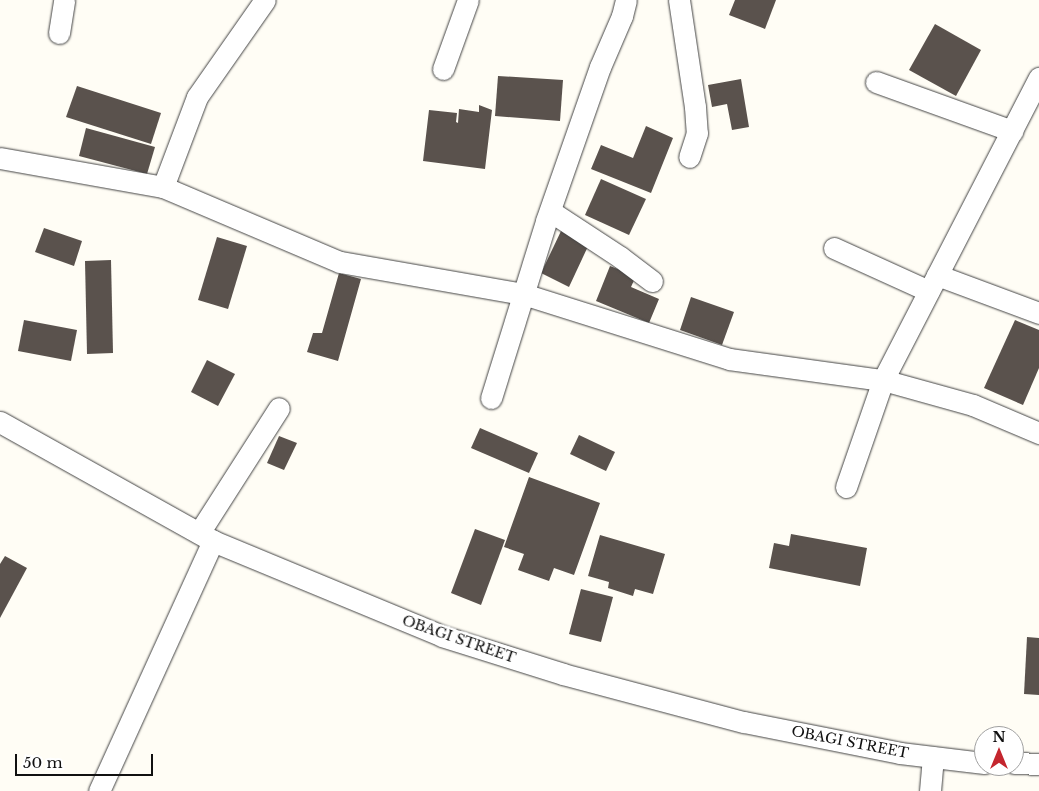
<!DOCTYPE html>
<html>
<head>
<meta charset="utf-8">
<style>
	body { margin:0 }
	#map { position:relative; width:1039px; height:791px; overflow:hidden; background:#fffdf5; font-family:"Libre Baskerville",serif }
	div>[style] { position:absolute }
	.building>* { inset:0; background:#5a524d }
	.roads { filter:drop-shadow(0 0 1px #444) drop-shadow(0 0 1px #444) }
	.minor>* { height:21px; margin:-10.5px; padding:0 10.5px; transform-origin:10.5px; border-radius:10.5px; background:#fff }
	span { translate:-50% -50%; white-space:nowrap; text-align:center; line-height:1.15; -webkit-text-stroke:5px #fff; paint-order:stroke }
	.street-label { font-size:14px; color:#111 }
	.north { position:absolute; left:974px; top:726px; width:50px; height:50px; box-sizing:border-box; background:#fff; border:1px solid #a0a0a0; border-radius:50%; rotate:0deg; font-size:14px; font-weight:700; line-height:20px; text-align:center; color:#111 }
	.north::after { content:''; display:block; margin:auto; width:18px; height:22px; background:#c4262e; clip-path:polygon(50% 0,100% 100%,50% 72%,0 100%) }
	.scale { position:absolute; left:15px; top:754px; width:138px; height:22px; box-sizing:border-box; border:2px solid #111; border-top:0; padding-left:6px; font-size:15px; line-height:18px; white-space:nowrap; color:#111; -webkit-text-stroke:4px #fff; paint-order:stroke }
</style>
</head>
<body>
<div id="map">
	<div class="building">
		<div style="clip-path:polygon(735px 0,776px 0,765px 29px,729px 15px)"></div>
		<div style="clip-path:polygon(935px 24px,981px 50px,956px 96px,909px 70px)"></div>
		<div style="clip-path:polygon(498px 76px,563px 80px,560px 121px,495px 116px)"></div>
		<div style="clip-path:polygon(741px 79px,749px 127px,732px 130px,727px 104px,712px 107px,708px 85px)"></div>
		<div style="clip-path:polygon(77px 86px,161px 113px,151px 144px,66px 117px)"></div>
		<div style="clip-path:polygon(479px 105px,492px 110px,485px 169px,423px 161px,429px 110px,457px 113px,456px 122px,458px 123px,459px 109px,479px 112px)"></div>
		<div style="clip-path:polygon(646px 126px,673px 138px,651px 193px,591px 169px,601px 145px,633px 158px)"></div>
		<div style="clip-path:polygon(86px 128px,155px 147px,147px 174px,79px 156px)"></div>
		<div style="clip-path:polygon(601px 179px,646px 199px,629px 235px,585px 215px)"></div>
		<div style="clip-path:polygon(44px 228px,82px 241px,74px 266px,35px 252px)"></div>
		<div style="clip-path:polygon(562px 229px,590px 242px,569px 287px,541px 273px)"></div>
		<div style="clip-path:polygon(217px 237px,247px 246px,228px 309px,198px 300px)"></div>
		<div style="clip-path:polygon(111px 260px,113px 353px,87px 354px,85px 261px)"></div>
		<div style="clip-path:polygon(610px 266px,636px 276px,631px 287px,659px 299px,649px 323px,596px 301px)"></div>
		<div style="clip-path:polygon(339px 273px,361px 279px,338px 361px,307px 352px,313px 333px,322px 333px)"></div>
		<div style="clip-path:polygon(691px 297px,734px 312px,722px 345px,680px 330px)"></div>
		<div style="clip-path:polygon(24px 320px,77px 330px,71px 361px,18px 351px)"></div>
		<div style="clip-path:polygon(1015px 320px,1039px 330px,1039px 368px,1023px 405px,984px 388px)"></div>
		<div style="clip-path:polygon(207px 360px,235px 374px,218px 406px,191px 392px)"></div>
		<div style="clip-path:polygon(480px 428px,538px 453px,529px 473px,471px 448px)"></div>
		<div style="clip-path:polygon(579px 435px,615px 452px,606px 471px,570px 454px)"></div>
		<div style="clip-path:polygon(279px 436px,297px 443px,284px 470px,267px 463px)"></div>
		<div style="clip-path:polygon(529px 477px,600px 503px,574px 575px,554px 568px,549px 581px,518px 570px,524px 554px,504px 547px)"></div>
		<div style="clip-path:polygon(475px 529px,505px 540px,481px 605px,451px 593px)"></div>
		<div style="clip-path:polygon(791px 534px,867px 548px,860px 586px,769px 568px,774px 543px,789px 546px)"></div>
		<div style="clip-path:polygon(600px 535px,665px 554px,653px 594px,635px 589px,633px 596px,608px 588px,609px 582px,588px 576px)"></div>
		<div style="clip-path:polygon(5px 556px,27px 568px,0 618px,0 564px)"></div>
		<div style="clip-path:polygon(581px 589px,613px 597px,601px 642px,569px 634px)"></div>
		<div style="clip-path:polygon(1027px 637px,1039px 638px,1039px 695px,1024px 694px)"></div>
	</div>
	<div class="roads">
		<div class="minor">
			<div style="left:679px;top:0;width:108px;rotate:81.5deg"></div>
			<div style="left:695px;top:107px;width:26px;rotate:86deg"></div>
			<div style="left:697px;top:133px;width:25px;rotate:108deg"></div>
			<div style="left:59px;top:33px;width:33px;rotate:-81deg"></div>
			<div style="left:443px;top:69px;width:73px;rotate:-70.1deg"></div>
			<div style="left:876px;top:82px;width:145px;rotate:19.8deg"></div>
			<div style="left:0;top:158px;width:166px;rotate:10.1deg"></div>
			<div style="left:163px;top:187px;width:192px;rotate:23deg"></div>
			<div style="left:340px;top:262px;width:186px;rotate:9.9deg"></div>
			<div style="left:523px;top:294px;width:216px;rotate:17.5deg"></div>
			<div style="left:729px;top:359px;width:155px;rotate:7.8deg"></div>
			<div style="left:883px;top:380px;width:93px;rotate:15.5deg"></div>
			<div style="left:973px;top:405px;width:72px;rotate:23deg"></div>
			<div style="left:163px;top:187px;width:96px;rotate:-69.3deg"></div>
			<div style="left:197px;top:97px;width:118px;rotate:-55deg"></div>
			<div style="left:550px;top:211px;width:84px;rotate:33.3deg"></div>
			<div style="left:620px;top:257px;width:40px;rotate:37deg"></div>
			<div style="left:834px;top:248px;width:104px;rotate:24.4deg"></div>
			<div style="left:937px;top:275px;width:109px;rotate:20.4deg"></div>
			<div style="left:491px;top:398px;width:185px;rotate:-72.7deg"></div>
			<div style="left:546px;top:221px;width:163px;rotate:-70.7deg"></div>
			<div style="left:600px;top:67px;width:56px;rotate:-66.7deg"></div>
			<div style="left:622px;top:16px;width:16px;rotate:-76deg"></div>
			<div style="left:0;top:422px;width:244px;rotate:29.2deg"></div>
			<div style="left:846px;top:487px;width:113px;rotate:-70.9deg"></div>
			<div style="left:883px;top:380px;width:340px;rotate:-62.7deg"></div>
			<div style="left:199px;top:533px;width:148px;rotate:-57.4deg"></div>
			<div style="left:1014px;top:763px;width:25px;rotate:2deg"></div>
			<div style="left:99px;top:791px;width:275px;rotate:-65.5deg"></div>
			<div style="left:213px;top:541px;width:248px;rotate:22.5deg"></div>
			<div style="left:442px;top:636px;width:127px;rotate:17.4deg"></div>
			<div style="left:563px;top:674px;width:187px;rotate:14.9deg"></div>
			<div style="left:744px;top:722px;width:159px;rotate:11.2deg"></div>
			<div style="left:900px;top:753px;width:85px;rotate:6.8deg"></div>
			<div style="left:930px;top:791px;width:34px;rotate:-85deg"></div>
		</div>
	</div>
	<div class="street-label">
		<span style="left:459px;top:639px;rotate:19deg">OBAGI STREET</span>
		<span style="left:850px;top:742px;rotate:11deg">OBAGI STREET</span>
	</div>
	<div class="north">N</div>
	<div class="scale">50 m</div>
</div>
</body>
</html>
